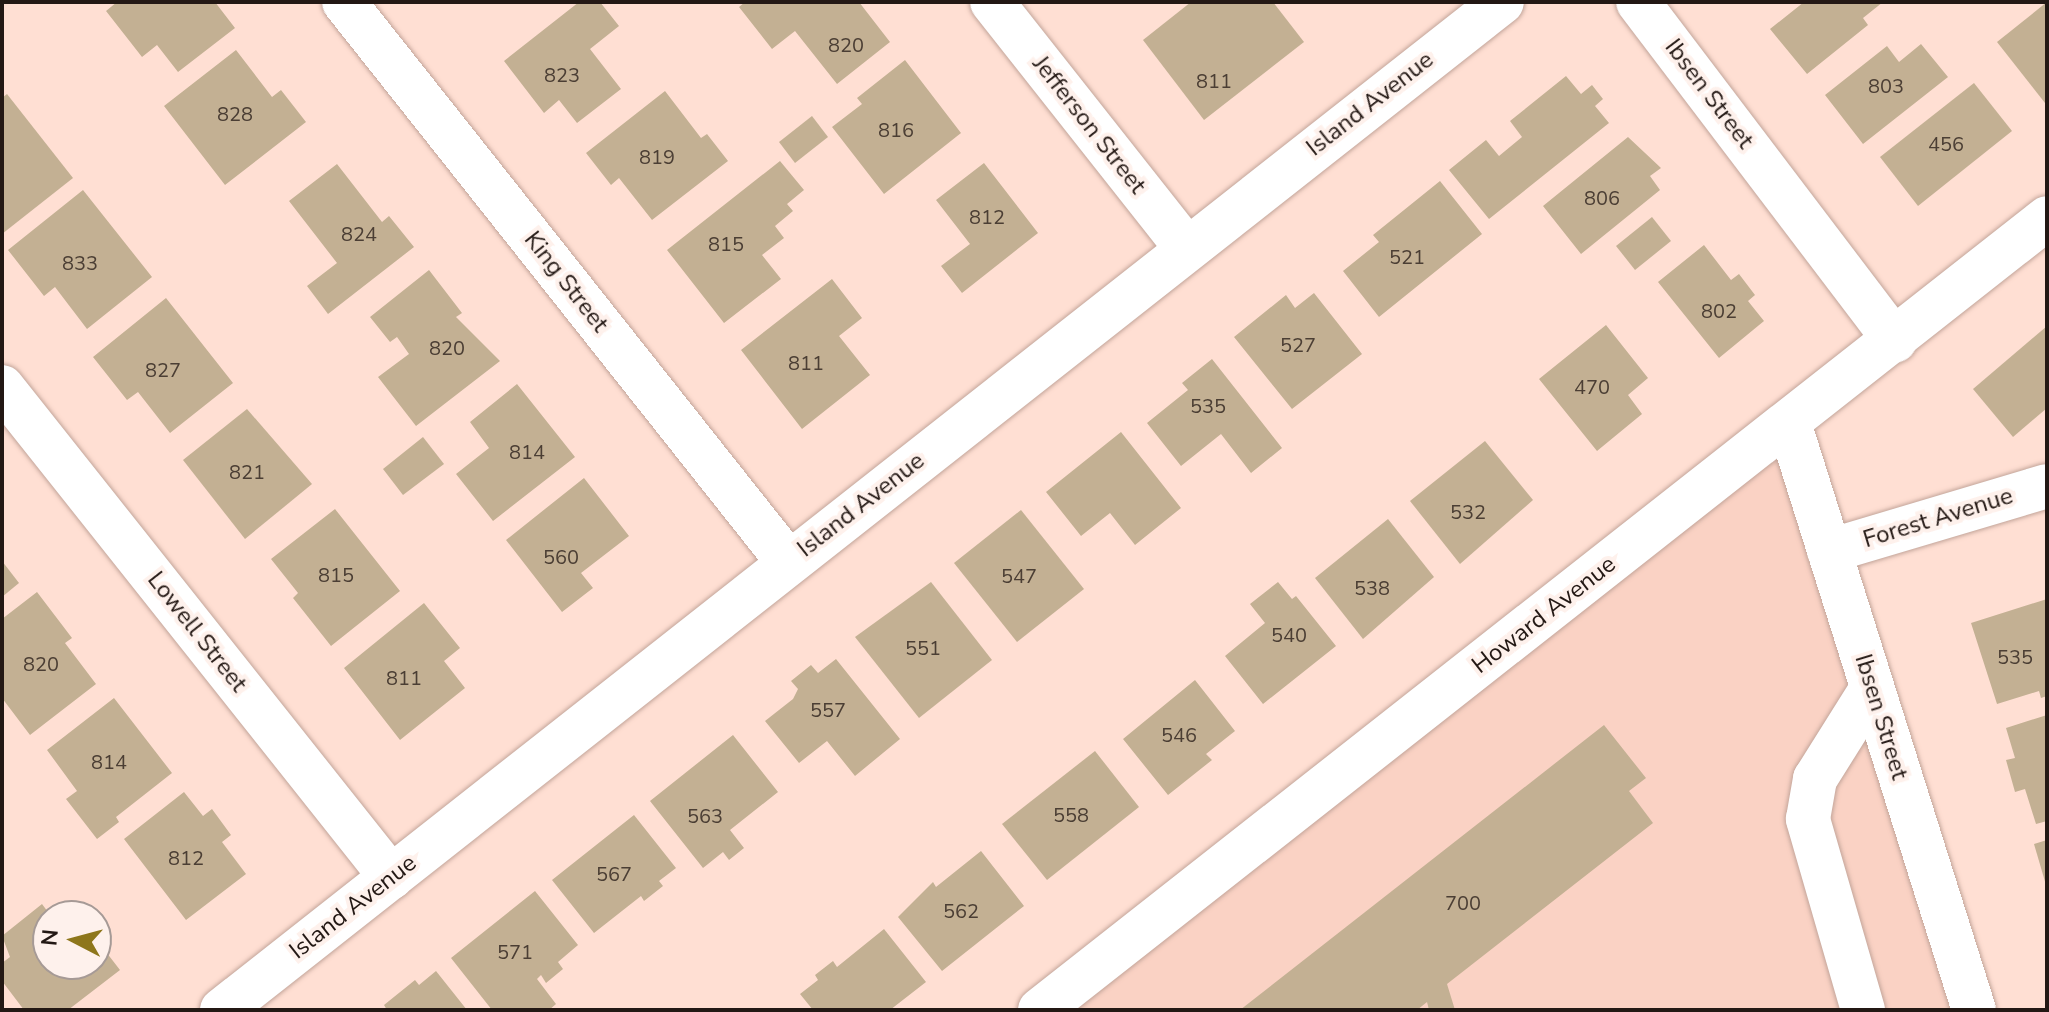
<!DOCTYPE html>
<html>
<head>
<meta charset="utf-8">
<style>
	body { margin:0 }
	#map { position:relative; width:2049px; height:1012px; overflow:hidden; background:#ffdfd3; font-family:"Nunito Sans",sans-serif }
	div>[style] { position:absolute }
	.built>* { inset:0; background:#fad2c4 }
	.building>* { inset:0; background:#c3b093 }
	.roads { filter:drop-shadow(0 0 2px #c3a59a) drop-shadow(0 0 2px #c3a59a) }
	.minor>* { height:44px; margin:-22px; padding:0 22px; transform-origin:22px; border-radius:22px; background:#fff }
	span { translate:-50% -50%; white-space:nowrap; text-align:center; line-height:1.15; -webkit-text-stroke:8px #fef1ec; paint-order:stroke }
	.number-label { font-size:20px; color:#4b3e34 }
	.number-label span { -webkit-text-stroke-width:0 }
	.street-label { font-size:24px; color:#231814 }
	.frame { position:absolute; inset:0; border:4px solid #231814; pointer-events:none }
	.north { position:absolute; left:32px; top:900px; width:80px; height:80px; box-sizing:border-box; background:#fef1ec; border:2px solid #a69a96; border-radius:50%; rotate:276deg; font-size:22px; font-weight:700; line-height:32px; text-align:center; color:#231814 }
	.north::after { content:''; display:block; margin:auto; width:28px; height:36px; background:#8e761b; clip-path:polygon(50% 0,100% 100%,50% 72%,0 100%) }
</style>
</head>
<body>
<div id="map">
	<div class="built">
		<div style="clip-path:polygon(1794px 432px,1976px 1010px,1055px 1010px)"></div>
	</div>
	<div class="building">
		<div style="clip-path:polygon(117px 2px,215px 2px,235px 28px,178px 72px,157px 45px,142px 57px,106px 11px)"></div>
		<div style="clip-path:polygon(579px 2px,600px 2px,619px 26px,590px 49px,621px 89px,577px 123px,559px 100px,544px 113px,504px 61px)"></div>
		<div style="clip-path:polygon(745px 2px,859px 2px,890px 42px,837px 84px,795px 31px,772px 49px,739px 7px)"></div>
		<div style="clip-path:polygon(1191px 2px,1273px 2px,1304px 42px,1204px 120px,1143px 40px)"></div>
		<div style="clip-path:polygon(1804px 2px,1883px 2px,1863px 18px,1868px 25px,1807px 74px,1770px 29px)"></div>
		<div style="clip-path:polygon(2047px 2px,2047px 101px,2045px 103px,1997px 42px)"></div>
		<div style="clip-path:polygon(1921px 44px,1948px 77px,1863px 144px,1825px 95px,1887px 46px,1899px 62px)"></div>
		<div style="clip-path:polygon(236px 50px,272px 97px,281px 90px,306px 122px,225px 185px,164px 106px)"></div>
		<div style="clip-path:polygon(905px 60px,961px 133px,884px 194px,832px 127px,862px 104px,857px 98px)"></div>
		<div style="clip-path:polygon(1566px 76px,1581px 94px,1592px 85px,1603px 99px,1595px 106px,1609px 123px,1489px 219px,1449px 170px,1486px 140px,1499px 156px,1522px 137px,1510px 121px)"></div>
		<div style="clip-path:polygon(1974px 83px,2012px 131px,1918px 206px,1880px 157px)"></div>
		<div style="clip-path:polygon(665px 91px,701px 138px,707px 134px,728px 161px,652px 220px,619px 178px,611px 185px,586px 153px)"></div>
		<div style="clip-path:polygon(7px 94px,73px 178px,2px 234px,2px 98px)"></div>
		<div style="clip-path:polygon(812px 116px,828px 137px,795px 163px,779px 142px)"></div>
		<div style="clip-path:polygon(1628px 137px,1661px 168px,1650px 176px,1660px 190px,1581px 254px,1543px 206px)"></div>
		<div style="clip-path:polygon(780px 161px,804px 190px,787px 204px,793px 211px,775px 226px,784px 238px,762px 255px,781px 279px,724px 323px,667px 250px)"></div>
		<div style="clip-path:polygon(984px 163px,1038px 233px,962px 293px,941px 266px,970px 244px,936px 200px)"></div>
		<div style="clip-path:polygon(337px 164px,382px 222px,389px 216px,414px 247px,328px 314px,307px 286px,337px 263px,289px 201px)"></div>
		<div style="clip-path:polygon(1440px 181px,1482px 234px,1379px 317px,1343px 271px,1379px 242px,1373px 235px)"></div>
		<div style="clip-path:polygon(83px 190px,152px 277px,87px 329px,55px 287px,44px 296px,8px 250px)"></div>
		<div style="clip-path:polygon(1652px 217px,1671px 241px,1635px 270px,1616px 246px)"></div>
		<div style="clip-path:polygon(1704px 245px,1731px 280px,1739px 274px,1755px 295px,1748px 301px,1764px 321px,1719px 358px,1658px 282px)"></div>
		<div style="clip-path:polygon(429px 270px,462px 313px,456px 317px,500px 361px,416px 426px,378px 377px,409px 354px,397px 337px,390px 342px,370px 317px)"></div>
		<div style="clip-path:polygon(832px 279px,862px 318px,839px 336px,870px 375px,802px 429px,741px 350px)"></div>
		<div style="clip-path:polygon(1314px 293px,1362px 354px,1292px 409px,1234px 337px,1286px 295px,1295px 308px)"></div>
		<div style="clip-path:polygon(166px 298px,233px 383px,170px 433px,138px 392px,127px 400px,93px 357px)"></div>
		<div style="clip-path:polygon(1606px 325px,1648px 378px,1628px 395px,1642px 414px,1597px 451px,1539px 379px)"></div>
		<div style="clip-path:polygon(2047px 326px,2047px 408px,2013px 437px,1973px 389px)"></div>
		<div style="clip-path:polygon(1212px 359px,1282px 448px,1251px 473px,1221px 434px,1181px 466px,1147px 423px,1188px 390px,1182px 383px)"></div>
		<div style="clip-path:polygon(517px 384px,575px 457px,493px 521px,456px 474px,489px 448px,470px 422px)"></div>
		<div style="clip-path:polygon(247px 409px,312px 484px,245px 539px,183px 460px)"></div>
		<div style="clip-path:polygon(1121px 432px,1181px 508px,1135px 545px,1110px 513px,1081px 536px,1046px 492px)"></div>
		<div style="clip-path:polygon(423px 437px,444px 464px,403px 495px,383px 469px)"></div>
		<div style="clip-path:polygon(1485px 441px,1533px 500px,1460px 564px,1410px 501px)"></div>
		<div style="clip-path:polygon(584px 478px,629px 536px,581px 573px,593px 588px,562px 612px,506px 540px)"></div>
		<div style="clip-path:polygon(335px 509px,400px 591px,331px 646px,293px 598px,298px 593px,271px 559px)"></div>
		<div style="clip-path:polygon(1021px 510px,1084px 589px,1017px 642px,954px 563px)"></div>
		<div style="clip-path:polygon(1388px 519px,1434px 577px,1363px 639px,1315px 578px)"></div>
		<div style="clip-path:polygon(2px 561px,19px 583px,2px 597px)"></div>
		<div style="clip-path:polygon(931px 582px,992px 660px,919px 718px,855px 637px)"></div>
		<div style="clip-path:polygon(1278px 582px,1292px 599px,1296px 596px,1336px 646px,1263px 704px,1225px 656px,1265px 623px,1250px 604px)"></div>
		<div style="clip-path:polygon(37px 592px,72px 638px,65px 643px,96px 684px,30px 735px,2px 698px,2px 619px)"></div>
		<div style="clip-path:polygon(2047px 599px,2047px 696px,2041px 698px,2039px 691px,1997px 704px,1971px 623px)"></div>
		<div style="clip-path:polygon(424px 603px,460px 648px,444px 661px,465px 688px,400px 740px,344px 668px)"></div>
		<div style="clip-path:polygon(836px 659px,900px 739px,855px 776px,827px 741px,799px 763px,765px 721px,793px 699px,798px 689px,791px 681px,811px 665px,818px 673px)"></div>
		<div style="clip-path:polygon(1195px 680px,1235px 731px,1206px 754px,1212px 760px,1168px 795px,1123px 739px)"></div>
		<div style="clip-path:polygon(114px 698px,172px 773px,116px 817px,119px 822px,97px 839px,66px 799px,77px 791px,47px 750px)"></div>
		<div style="clip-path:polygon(2047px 715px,2047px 821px,2036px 824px,2025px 789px,2015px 792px,2006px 760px,2015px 758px,2006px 728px)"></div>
		<div style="clip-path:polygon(1604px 725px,1646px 778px,1629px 791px,1653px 823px,1447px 984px,1455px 1010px,1429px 1010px,1427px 1002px,1417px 1010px,1240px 1010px)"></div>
		<div style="clip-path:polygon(733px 735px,778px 792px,730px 830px,744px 848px,729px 860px,723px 852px,703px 868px,650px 801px)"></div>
		<div style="clip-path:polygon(1095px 751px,1139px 807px,1047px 880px,1002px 824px)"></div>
		<div style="clip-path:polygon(184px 792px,203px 816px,212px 809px,231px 835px,222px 842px,246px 874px,186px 920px,124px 839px)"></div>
		<div style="clip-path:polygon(634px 815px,676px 868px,659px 881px,663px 886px,644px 901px,641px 896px,594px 933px,552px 880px)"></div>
		<div style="clip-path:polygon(2047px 840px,2047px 885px,2046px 885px,2034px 844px)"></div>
		<div style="clip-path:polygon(981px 851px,1024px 906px,942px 971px,898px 917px,933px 882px,936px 887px)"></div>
		<div style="clip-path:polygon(535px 891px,578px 945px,558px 962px,563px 969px,546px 983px,541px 975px,537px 979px,556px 1004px,549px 1010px,492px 1010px,451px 958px)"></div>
		<div style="clip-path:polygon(42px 904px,51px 916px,48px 964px,96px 964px,96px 939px,120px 970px,68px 1010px,24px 1010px,2px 981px,2px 963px,10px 957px,2px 936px)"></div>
		<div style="clip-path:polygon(884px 929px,926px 982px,890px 1010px,813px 1010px,800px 994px,818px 980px,815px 975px,833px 961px,837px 967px)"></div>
		<div style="clip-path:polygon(436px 971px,467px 1010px,387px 1010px,384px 1005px,415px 980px,419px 985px)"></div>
	</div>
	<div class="roads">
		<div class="minor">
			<div style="left:344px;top:2px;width:715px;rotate:51.59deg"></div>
			<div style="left:992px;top:2px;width:313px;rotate:51.7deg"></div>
			<div style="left:1638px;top:2px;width:425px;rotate:52.8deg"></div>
			<div style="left:2px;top:387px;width:626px;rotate:51.55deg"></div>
			<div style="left:1789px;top:423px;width:615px;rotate:72.51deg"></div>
			<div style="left:1829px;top:551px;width:227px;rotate:-16.6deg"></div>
			<div style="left:222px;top:1010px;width:1629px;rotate:-38.22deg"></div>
			<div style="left:1040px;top:1010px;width:1281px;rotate:-38.18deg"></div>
			<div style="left:1863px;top:1010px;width:199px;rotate:-106.1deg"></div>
			<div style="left:1808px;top:819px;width:41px;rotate:-80.1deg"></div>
			<div style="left:1815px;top:779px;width:107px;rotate:-57.9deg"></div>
		</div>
	</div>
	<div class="number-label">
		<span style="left:846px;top:45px">820</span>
		<span style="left:562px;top:75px">823</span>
		<span style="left:1214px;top:81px">811</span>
		<span style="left:1886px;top:86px">803</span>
		<span style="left:235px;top:114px">828</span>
		<span style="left:896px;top:130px">816</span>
		<span style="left:1946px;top:144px">456</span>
		<span style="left:657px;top:157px">819</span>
		<span style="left:1602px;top:198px">806</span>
		<span style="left:987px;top:217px">812</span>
		<span style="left:359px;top:234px">824</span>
		<span style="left:726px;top:244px">815</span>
		<span style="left:1407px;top:257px">521</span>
		<span style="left:80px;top:263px">833</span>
		<span style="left:1719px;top:311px">802</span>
		<span style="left:1298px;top:345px">527</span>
		<span style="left:447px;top:348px">820</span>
		<span style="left:806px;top:363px">811</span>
		<span style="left:163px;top:370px">827</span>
		<span style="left:1592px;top:387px">470</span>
		<span style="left:1208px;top:406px">535</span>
		<span style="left:527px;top:452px">814</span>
		<span style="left:247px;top:472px">821</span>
		<span style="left:1468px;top:512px">532</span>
		<span style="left:561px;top:557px">560</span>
		<span style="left:336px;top:575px">815</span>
		<span style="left:1019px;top:576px">547</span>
		<span style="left:1372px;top:588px">538</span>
		<span style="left:1289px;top:635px">540</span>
		<span style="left:923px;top:648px">551</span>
		<span style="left:2015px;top:657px">535</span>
		<span style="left:41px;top:664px">820</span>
		<span style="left:404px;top:678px">811</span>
		<span style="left:828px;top:710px">557</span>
		<span style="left:1179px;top:735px">546</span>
		<span style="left:109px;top:762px">814</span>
		<span style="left:1071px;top:815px">558</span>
		<span style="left:705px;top:816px">563</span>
		<span style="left:186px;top:858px">812</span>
		<span style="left:614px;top:874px">567</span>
		<span style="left:1463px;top:903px">700</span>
		<span style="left:961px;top:911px">562</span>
		<span style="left:515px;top:952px">571</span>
	</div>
	<div class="street-label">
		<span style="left:1709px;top:94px;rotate:53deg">Ibsen Street</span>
		<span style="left:1370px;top:104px;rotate:-38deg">Island Avenue</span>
		<span style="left:1089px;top:125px;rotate:52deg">Jefferson Street</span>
		<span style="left:566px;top:282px;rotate:52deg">King Street</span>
		<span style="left:861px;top:505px;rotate:-38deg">Island Avenue</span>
		<span style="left:1938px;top:518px;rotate:-17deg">Forest Avenue</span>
		<span style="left:1544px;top:615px;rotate:-38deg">Howard Avenue</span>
		<span style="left:197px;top:632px;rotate:52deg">Lowell Street</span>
		<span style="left:1881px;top:717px;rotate:73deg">Ibsen Street</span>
		<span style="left:353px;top:907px;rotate:-38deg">Island Avenue</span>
	</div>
	<div class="frame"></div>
	<div class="north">N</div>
</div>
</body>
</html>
